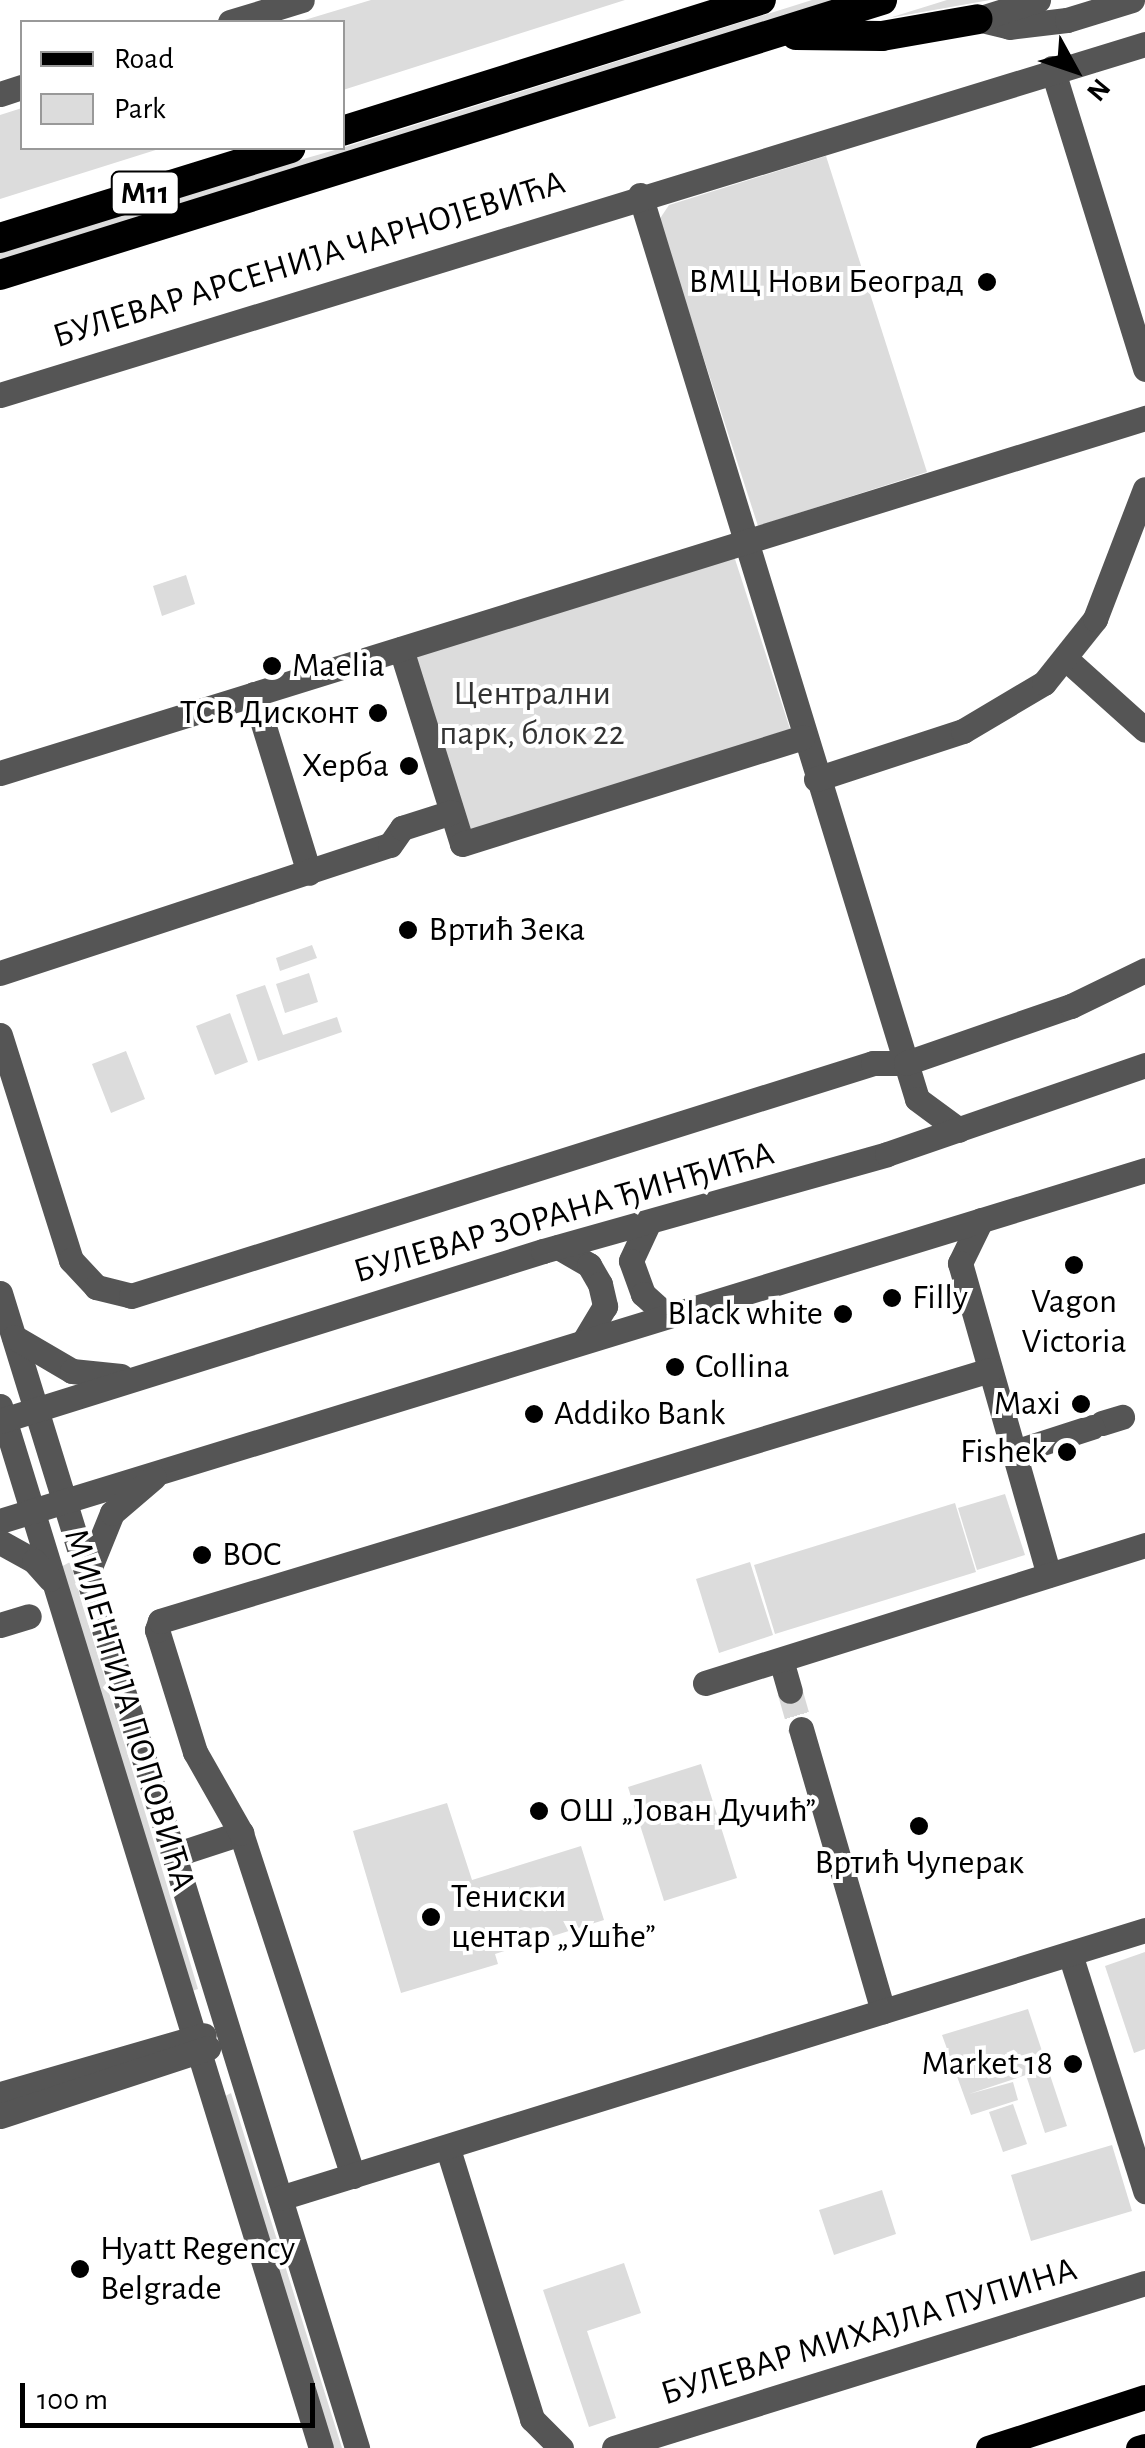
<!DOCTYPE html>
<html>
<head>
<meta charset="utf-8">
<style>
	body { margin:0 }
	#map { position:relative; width:1145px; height:2448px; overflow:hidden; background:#fff; font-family:"Alegreya Sans",sans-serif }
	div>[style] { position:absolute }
	.green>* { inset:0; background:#dcdcdc }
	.minor-tunnel>* { height:25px; margin-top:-12.5px; transform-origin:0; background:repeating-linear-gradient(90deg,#d9d9d9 0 25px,transparent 0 37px) }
	.minor>* { height:25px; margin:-12.5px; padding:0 12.5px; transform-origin:12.5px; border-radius:12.5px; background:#555 }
	.major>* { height:25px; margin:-12.5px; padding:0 12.5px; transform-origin:12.5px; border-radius:12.5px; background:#000 }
	.highway>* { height:30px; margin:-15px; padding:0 15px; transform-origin:15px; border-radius:15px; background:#000 }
	.dots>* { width:28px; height:28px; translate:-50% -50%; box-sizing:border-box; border:5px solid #fff; border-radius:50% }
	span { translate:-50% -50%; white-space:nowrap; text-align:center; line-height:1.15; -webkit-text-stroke:8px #fff; paint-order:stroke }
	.shield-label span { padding:2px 8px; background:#fff; border:2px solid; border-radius:8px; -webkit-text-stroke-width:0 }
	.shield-label { font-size:32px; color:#000; font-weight:700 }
	.street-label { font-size:35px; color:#000 }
	.poi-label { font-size:35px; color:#000 }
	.right { translate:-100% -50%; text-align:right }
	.left { translate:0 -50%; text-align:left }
	.park-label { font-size:35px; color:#333 }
	.legend { position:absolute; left:20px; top:20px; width:325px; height:130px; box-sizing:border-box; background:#fff; border:2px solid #999; margin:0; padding:12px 18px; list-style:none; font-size:30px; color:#000 }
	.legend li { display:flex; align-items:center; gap:20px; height:50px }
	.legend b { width:50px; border:2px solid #999 }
	.north { position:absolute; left:1025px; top:20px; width:100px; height:100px; -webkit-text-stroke:8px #fff; paint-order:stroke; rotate:130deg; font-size:28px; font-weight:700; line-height:40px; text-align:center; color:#000 }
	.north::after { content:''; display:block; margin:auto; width:35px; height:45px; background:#000; clip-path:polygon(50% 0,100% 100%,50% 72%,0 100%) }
	.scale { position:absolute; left:20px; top:2383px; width:295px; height:45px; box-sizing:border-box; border:5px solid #000; border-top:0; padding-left:12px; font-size:30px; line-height:35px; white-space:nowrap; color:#000; -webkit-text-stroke:8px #fff; paint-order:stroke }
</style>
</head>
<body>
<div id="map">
	<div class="green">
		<div style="clip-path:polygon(371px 0,625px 0,343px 90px,342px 22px,298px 22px)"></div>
		<div style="clip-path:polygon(812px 0,840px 0,0 260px,0 245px,342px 148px)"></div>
		<div style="clip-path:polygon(947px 0,990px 0,889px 18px)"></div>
		<div style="clip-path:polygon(22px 108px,22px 148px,162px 148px,0 199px,0 115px)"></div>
		<div style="clip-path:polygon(826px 156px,927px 472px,758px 526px,659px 220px,669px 205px)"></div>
		<div style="clip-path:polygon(734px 556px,790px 729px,472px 833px,408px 654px)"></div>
		<div style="clip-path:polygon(186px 575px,195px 604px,162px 616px,153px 586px)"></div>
		<div style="clip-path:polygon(312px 945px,317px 958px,280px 971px,276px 958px)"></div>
		<div style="clip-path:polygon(309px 973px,318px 1002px,285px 1013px,276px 984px)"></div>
		<div style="clip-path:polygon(265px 985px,283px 1035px,337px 1017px,342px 1032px,258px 1061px,236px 995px)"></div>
		<div style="clip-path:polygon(230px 1013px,248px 1062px,215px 1075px,196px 1026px)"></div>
		<div style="clip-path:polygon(126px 1051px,145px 1099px,111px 1113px,92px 1064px)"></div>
		<div style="clip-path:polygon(1005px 1494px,1025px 1555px,977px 1570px,958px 1508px)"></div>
		<div style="clip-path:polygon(955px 1503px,976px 1572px,775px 1634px,754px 1565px)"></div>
		<div style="clip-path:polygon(70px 1562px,198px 1989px,185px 1993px,59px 1568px)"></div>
		<div style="clip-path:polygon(750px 1562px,773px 1635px,719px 1653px,696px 1579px)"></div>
		<div style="clip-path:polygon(701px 1764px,737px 1878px,664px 1901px,628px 1787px)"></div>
		<div style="clip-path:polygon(447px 1803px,472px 1880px,581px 1846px,604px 1920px,495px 1954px,498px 1964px,401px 1993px,353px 1831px)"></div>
		<div style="clip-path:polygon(1145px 1952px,1145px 2049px,1134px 2053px,1105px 1966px)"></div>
		<div style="clip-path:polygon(1028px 2009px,1067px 2126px,1045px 2133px,1026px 2075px,969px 2094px,1013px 2082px,1018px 2100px,971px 2115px,942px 2035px)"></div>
		<div style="clip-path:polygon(231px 2093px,342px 2448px,332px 2448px,218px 2100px)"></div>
		<div style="clip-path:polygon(1013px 2104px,1027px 2144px,1003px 2152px,989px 2112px)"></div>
		<div style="clip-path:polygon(1112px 2145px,1132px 2211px,1031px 2241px,1011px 2175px)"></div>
		<div style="clip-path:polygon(882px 2190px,896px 2234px,834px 2255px,819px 2210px)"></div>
		<div style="clip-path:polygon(624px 2263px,641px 2313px,587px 2331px,616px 2418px,589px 2427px,543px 2290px)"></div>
	</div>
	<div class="minor-tunnel">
		<div style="left:790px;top:1691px;width:40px;rotate:74deg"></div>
	</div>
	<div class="minor">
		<div style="left:978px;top:19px;width:32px;rotate:14deg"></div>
		<div style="left:1009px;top:27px;width:58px;rotate:-6.9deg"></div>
		<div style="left:1067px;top:20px;width:68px;rotate:-17.1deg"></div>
		<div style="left:978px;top:19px;width:63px;rotate:-17.6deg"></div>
		<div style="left:230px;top:22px;width:75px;rotate:-17deg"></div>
		<div style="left:1052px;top:68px;width:315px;rotate:72.8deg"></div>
		<div style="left:0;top:94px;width:23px;rotate:-18deg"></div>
		<div style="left:640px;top:195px;width:945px;rotate:72.96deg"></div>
		<div style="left:917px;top:1099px;width:52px;rotate:36.4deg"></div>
		<div style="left:0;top:395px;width:1198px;rotate:-17.04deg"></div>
		<div style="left:401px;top:649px;width:204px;rotate:72.6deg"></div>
		<div style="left:462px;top:844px;width:357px;rotate:-17.4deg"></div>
		<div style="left:1066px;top:659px;width:106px;rotate:41.9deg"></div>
		<div style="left:254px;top:694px;width:187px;rotate:72.9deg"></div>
		<div style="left:0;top:773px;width:1199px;rotate:-17.23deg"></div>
		<div style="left:816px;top:779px;width:155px;rotate:-18.1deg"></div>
		<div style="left:963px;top:731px;width:94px;rotate:-30.7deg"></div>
		<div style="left:1044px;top:683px;width:82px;rotate:-51.4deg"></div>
		<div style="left:1095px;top:619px;width:139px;rotate:-69deg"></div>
		<div style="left:0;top:973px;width:410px;rotate:-18.2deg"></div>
		<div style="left:390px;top:845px;width:21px;rotate:-55deg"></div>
		<div style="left:402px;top:828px;width:52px;rotate:-17.7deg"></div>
		<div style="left:0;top:1035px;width:236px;rotate:72.5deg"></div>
		<div style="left:71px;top:1260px;width:37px;rotate:47deg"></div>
		<div style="left:96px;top:1287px;width:36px;rotate:14deg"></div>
		<div style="left:131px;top:1296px;width:778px;rotate:-17.43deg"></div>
		<div style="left:873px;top:1063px;width:33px"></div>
		<div style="left:906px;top:1063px;width:175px;rotate:-19.1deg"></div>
		<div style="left:1071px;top:1006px;width:82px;rotate:-25.9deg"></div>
		<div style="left:981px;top:1220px;width:48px;rotate:116deg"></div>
		<div style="left:960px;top:1263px;width:324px;rotate:74.1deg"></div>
		<div style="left:647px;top:1226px;width:38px;rotate:115deg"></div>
		<div style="left:631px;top:1261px;width:35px;rotate:70deg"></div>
		<div style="left:643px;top:1294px;width:31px;rotate:42deg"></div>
		<div style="left:558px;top:1247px;width:36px;rotate:30deg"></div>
		<div style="left:589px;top:1265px;width:22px;rotate:60deg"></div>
		<div style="left:600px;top:1284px;width:23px;rotate:77deg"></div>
		<div style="left:605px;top:1306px;width:39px;rotate:121deg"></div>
		<div style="left:0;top:1293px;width:1209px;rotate:72.82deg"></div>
		<div style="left:14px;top:1337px;width:67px;rotate:30.4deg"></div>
		<div style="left:72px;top:1371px;width:49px;rotate:5.8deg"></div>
		<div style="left:0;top:1406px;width:1090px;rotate:72.88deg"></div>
		<div style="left:0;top:1421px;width:569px;rotate:-17.38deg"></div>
		<div style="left:543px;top:1251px;width:357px;rotate:-15.7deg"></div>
		<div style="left:887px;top:1154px;width:273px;rotate:-19deg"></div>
		<div style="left:1102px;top:1423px;width:21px;rotate:-17deg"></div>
		<div style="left:1014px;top:1452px;width:82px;rotate:-17.8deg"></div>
		<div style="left:0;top:1521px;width:1198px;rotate:-17.04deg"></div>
		<div style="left:0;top:1542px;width:39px;rotate:29deg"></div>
		<div style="left:34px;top:1561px;width:24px;rotate:48deg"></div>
		<div style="left:88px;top:1572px;width:64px;rotate:-67.9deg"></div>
		<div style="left:112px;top:1513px;width:55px;rotate:-40.6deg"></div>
		<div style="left:0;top:1625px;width:30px;rotate:-17deg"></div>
		<div style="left:781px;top:1660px;width:32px;rotate:74deg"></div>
		<div style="left:705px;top:1683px;width:461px;rotate:-17.4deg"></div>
		<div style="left:801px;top:1729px;width:294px;rotate:73.8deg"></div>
		<div style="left:174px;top:1855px;width:71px;rotate:-18.2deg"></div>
		<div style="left:1070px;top:1954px;width:249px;rotate:72.4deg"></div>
		<div style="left:0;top:2094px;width:212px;rotate:-16.1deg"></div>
		<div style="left:0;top:2116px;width:219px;rotate:-18.1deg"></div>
		<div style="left:448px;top:2149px;width:283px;rotate:72.7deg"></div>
		<div style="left:532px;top:2419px;width:41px;rotate:45deg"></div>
		<div style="left:353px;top:2176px;width:361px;rotate:-108.1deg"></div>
		<div style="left:241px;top:1833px;width:93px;rotate:-119.6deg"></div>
		<div style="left:195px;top:1752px;width:128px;rotate:-107.3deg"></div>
		<div style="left:157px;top:1630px;width:9px;rotate:-72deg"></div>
		<div style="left:160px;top:1621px;width:867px;rotate:-16.83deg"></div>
		<div style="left:280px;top:2198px;width:906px;rotate:-17.21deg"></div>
		<div style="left:614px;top:2448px;width:556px;rotate:-17.26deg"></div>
	</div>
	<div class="major">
		<div style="left:988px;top:2448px;width:165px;rotate:-18deg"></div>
		<div style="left:1138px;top:2448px;width:7px;rotate:-16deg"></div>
	</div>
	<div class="highway">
		<div style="left:796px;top:35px;width:86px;rotate:0.7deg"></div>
		<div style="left:882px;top:36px;width:97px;rotate:-10deg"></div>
		<div style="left:342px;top:131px;width:439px;rotate:-17.4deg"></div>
		<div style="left:0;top:238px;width:304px;rotate:-17.2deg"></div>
		<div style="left:0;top:275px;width:924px;rotate:-17.32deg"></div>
	</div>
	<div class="dots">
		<div style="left:987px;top:282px;background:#000"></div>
		<div style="left:272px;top:666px;background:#000"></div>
		<div style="left:378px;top:713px;background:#000"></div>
		<div style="left:409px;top:766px;background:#000"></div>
		<div style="left:408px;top:930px;background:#000"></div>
		<div style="left:1074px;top:1265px;background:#000"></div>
		<div style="left:892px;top:1298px;background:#000"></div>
		<div style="left:843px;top:1314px;background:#000"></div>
		<div style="left:675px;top:1367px;background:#000"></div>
		<div style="left:1081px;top:1404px;background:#000"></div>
		<div style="left:534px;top:1414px;background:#000"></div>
		<div style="left:1067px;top:1452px;background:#000"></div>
		<div style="left:202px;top:1555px;background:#000"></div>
		<div style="left:539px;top:1811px;background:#000"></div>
		<div style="left:919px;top:1826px;background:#000"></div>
		<div style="left:431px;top:1917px;background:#000"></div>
		<div style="left:1073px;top:2064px;background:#000"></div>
		<div style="left:80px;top:2269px;background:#000"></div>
	</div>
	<div class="shield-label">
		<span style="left:145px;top:193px">M11</span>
	</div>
	<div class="street-label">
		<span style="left:309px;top:260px;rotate:-17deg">БУЛЕВАР АРСЕНИЈА ЧАРНОЈЕВИЋА</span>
		<span style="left:564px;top:1213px;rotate:-16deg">БУЛЕВАР ЗОРАНА ЂИНЂИЋА</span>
		<span style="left:129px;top:1710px;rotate:73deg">МИЛЕНТИЈА ПОПОВИЋА</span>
		<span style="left:869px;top:2332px;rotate:-17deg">БУЛЕВАР МИХАЈЛА ПУПИНА</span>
	</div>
	<div class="poi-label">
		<span class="right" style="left:964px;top:282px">ВМЦ Нови Београд</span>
		<span class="left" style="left:292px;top:666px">Maelia</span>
		<span class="right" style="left:358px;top:713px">ТСВ Дисконт</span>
		<span class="right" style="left:389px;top:766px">Херба</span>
		<span class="left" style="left:428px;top:930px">Вртић Зека</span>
		<span class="left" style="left:912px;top:1298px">Filly</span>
		<span style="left:1074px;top:1322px">Vagon<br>Victoria</span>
		<span class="right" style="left:823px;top:1314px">Black white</span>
		<span class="left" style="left:695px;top:1367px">Collina</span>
		<span class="right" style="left:1061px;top:1404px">Maxi</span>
		<span class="left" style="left:554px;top:1414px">Addiko Bank</span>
		<span class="right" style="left:1047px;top:1452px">Fishek</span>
		<span class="left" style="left:222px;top:1555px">BOC</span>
		<span class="left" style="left:559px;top:1811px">ОШ „Јован Дучић”</span>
		<span style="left:919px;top:1863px">Вртић Чуперак</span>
		<span class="left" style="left:451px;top:1917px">Тениски<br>центар „Ушће”</span>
		<span class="right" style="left:1053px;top:2064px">Market 18</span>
		<span class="left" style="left:100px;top:2269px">Hyatt Regency<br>Belgrade</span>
	</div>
	<div class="park-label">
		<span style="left:532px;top:714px">Централни<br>парк, блок 22</span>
	</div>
	<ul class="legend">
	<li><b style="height:12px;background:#000"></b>Road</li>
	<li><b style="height:28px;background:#dcdcdc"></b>Park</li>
	</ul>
	<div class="north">N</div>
	<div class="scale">100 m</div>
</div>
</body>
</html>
